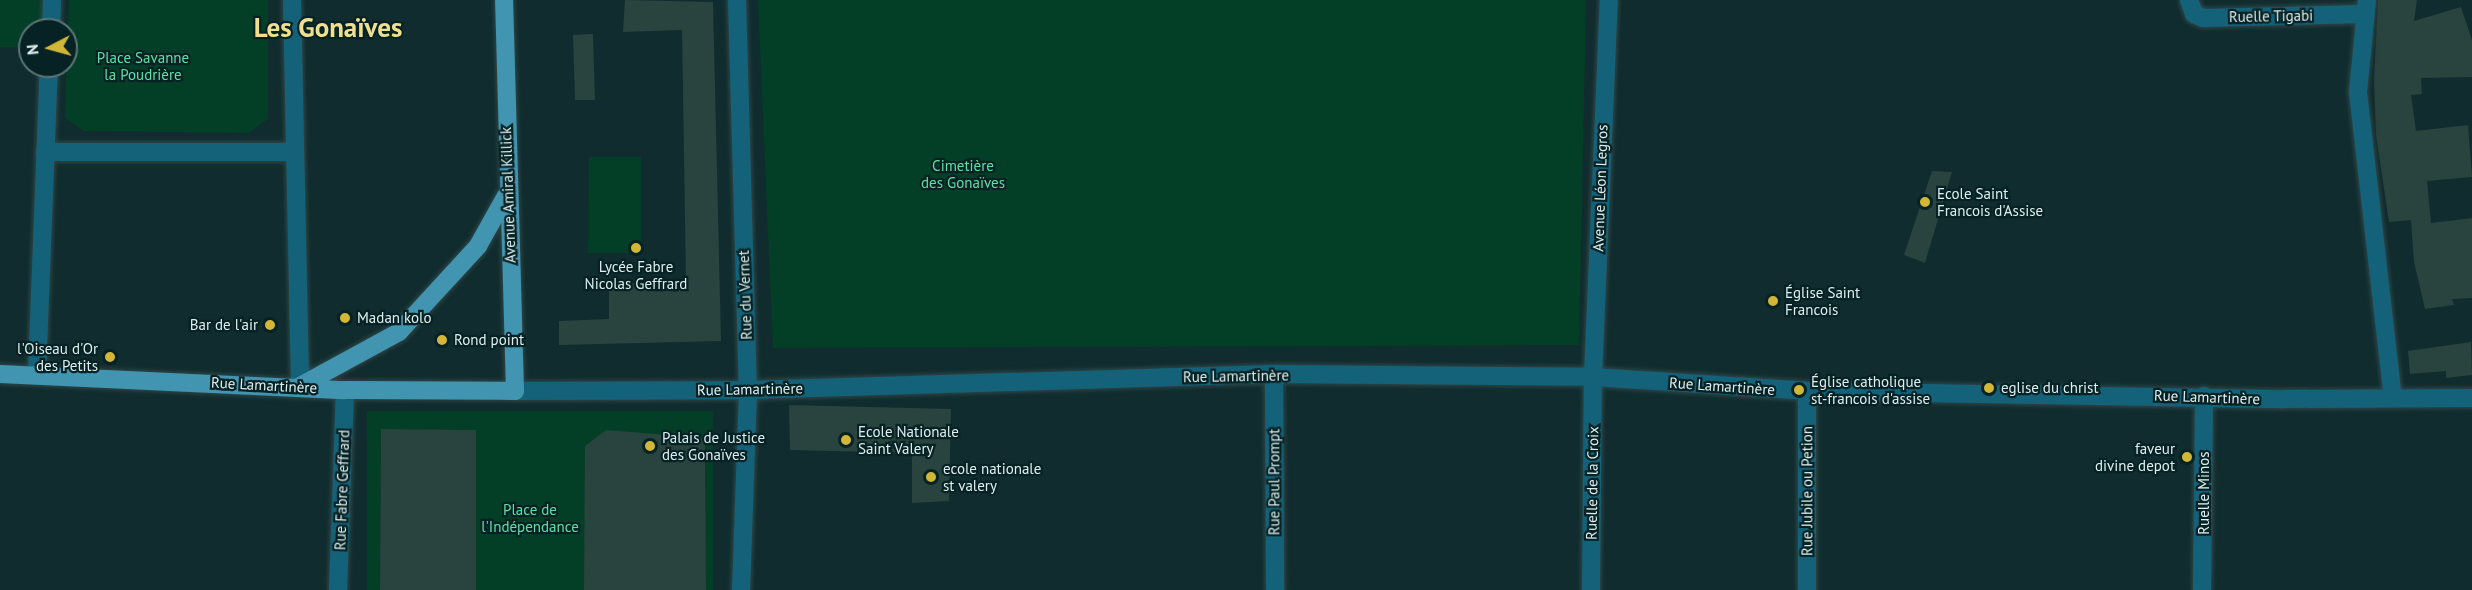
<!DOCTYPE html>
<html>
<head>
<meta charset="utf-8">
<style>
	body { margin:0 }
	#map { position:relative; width:2472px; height:590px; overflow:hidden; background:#112c2e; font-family:"PT Sans",sans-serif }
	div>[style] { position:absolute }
	.green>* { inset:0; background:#033f27 }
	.building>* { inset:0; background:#29433e }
	.roads { filter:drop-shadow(0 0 2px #2e4749) drop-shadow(0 0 2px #2e4749) }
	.minor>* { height:18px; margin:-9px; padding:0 9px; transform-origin:9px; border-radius:9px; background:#146279 }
	.major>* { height:18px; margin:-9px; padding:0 9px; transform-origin:9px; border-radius:9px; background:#4295b1 }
	.dots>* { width:16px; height:16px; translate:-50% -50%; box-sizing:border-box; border:3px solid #062224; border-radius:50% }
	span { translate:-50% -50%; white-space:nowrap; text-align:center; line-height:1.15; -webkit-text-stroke:4.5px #062224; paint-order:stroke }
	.street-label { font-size:15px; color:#deeeef }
	.park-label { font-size:15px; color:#5de1a3 }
	.poi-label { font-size:15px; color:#deeeef }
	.left { translate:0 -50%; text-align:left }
	.right { translate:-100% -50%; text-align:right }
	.town-label { font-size:27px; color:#f0df90; font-weight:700 }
	.north { position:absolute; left:18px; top:18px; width:60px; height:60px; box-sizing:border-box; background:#062224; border:2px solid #5c7475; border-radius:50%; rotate:264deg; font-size:16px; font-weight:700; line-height:24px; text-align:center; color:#deeeef }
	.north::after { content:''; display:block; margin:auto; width:21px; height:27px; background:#d2b736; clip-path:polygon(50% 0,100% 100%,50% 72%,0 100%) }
</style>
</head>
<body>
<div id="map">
	<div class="green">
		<div style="clip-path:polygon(0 0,43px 0,43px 30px,30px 30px,30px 47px,0 47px)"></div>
		<div style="clip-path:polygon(69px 0,268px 0,268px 119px,248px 133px,84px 131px,65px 118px)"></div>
		<div style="clip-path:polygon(758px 0,1586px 0,1579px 345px,773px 348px)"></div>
		<div style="clip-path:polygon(589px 157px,641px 157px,641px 253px,588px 253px)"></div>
		<div style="clip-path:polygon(367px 411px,713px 411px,713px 590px,706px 590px,705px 438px,606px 431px,584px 590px,476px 590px,476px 430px,381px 429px,380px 590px,367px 590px)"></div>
	</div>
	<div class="building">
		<div style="clip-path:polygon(625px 0,713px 2px,721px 341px,559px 345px,559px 321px,609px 319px,609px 284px,686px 281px,682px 30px,623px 32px)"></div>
		<div style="clip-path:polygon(2378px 0,2417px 0,2414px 21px,2461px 7px,2472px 40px,2472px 77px,2421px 78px,2422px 94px,2411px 95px,2416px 131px,2468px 125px,2472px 177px,2427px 181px,2431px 223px,2472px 218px,2472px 298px,2452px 299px,2454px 305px,2425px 309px,2414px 262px,2411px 220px,2389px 222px,2376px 135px,2374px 80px)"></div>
		<div style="clip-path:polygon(593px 34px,595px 100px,575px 100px,573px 35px)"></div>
		<div style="clip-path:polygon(1932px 171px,1952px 172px,1925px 263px,1904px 255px)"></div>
		<div style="clip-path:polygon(2471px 342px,2472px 375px,2446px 378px,2446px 371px,2410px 374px,2408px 351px)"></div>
		<div style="clip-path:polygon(789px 405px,951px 409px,949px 501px,912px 503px,912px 453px,790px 450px)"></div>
		<div style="clip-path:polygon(381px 429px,476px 430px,476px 590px,380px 590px)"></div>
		<div style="clip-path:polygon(606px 430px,705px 438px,706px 590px,584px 590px,585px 446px)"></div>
	</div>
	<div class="roads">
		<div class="minor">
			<div style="left:292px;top:0;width:386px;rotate:88.8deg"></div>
			<div style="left:737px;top:0;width:390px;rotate:88.4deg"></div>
			<div style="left:748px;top:390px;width:200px;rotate:92deg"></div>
			<div style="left:2189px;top:0;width:15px;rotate:70deg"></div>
			<div style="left:2194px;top:14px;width:10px;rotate:24deg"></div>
			<div style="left:2203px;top:18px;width:162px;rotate:-1.4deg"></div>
			<div style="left:2367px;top:0;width:92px;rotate:95.6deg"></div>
			<div style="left:2358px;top:92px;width:308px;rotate:83.5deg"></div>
			<div style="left:51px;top:30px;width:30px;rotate:-88deg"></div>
			<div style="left:45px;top:152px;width:250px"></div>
			<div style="left:37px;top:374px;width:308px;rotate:-87.8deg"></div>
			<div style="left:1274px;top:374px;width:216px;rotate:89.7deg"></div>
			<div style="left:515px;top:391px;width:233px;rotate:-0.2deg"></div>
			<div style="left:748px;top:390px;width:526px;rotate:-1.74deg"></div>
			<div style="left:1274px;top:374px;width:319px;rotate:0.5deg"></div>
			<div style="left:1593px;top:377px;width:214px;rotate:3.7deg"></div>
			<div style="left:1807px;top:391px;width:477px;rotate:1deg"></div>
			<div style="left:2284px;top:399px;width:188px;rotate:-0.3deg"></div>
			<div style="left:338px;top:590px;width:200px;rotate:-88deg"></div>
			<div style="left:1591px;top:590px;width:213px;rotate:-89.5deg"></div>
			<div style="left:1593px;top:377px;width:377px;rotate:-87.6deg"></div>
			<div style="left:1807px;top:590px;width:199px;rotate:-90deg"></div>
			<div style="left:2202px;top:590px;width:194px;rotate:-89.4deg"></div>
		</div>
		<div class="major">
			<div style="left:0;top:374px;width:345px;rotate:2.7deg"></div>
			<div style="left:345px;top:390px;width:170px;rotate:0.3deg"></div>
			<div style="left:515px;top:391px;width:391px;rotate:-91.6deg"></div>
			<div style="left:300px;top:386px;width:113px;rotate:-28.6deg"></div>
			<div style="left:399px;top:332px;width:117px;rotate:-47.4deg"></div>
			<div style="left:478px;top:246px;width:57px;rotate:-60.8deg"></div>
		</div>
	</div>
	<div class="dots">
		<div style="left:1925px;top:202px;background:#d2b736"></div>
		<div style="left:636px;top:248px;background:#d2b736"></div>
		<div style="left:1773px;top:301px;background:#d2b736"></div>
		<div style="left:345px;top:318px;background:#d2b736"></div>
		<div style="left:270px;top:325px;background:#d2b736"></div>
		<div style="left:442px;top:340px;background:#d2b736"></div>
		<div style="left:110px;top:357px;background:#d2b736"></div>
		<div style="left:1989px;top:388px;background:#d2b736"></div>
		<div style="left:1799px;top:390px;background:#d2b736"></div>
		<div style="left:846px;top:440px;background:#d2b736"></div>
		<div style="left:650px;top:446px;background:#d2b736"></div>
		<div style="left:2187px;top:457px;background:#d2b736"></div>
		<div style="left:931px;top:477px;background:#d2b736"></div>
	</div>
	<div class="street-label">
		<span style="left:2271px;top:16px;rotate:-1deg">Ruelle Tigabi</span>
		<span style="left:1600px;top:188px;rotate:-88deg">Avenue Léon Legros</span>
		<span style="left:508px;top:195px;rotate:-92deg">Avenue Amiral Killick</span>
		<span style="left:745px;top:295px;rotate:-92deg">Rue du Vernet</span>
		<span style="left:1236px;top:376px;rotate:-1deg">Rue Lamartinère</span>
		<span style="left:264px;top:385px;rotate:3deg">Rue Lamartinère</span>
		<span style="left:1722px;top:386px;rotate:4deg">Rue Lamartinère</span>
		<span style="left:750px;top:389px;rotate:-1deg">Rue Lamartinère</span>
		<span style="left:2207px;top:397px;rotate:2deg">Rue Lamartinère</span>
		<span style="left:1274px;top:482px;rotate:-90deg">Rue Paul Prompt</span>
		<span style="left:1592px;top:483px;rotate:-89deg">Ruelle de la Croix</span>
		<span style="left:342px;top:490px;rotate:-88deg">Rue Fabre Geffrard</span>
		<span style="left:1807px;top:491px;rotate:-90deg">Rue Jubile ou Petion</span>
		<span style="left:2204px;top:493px;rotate:-90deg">Ruelle Minos</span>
	</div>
	<div class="park-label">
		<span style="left:143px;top:66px">Place Savanne<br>la Poudrière</span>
		<span style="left:963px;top:174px">Cimetière<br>des Gonaïves</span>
		<span style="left:530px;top:518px">Place de<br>l'Indépendance</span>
	</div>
	<div class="poi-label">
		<span class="left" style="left:1937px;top:202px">Ecole Saint<br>Francois d'Assise</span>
		<span style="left:636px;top:275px">Lycée Fabre<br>Nicolas Geffrard</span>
		<span class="left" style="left:1785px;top:301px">Église Saint<br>Francois</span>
		<span class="left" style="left:357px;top:318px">Madan kolo</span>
		<span class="right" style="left:258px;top:325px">Bar de l'air</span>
		<span class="left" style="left:454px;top:340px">Rond point</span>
		<span class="right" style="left:98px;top:357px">l'Oiseau d'Or<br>des Petits</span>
		<span class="left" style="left:1811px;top:390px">Église catholique<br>st-francois d'assise</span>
		<span class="left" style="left:2001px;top:388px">eglise du christ</span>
		<span class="left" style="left:858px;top:440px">Ecole Nationale<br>Saint Valery</span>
		<span class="left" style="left:662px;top:446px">Palais de Justice<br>des Gonaïves</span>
		<span class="right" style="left:2175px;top:457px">faveur<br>divine depot</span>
		<span class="left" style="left:943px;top:477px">ecole nationale<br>st valery</span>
	</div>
	<div class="town-label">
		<span style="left:328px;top:28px">Les Gonaïves</span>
	</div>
	<div class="north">N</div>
</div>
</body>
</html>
